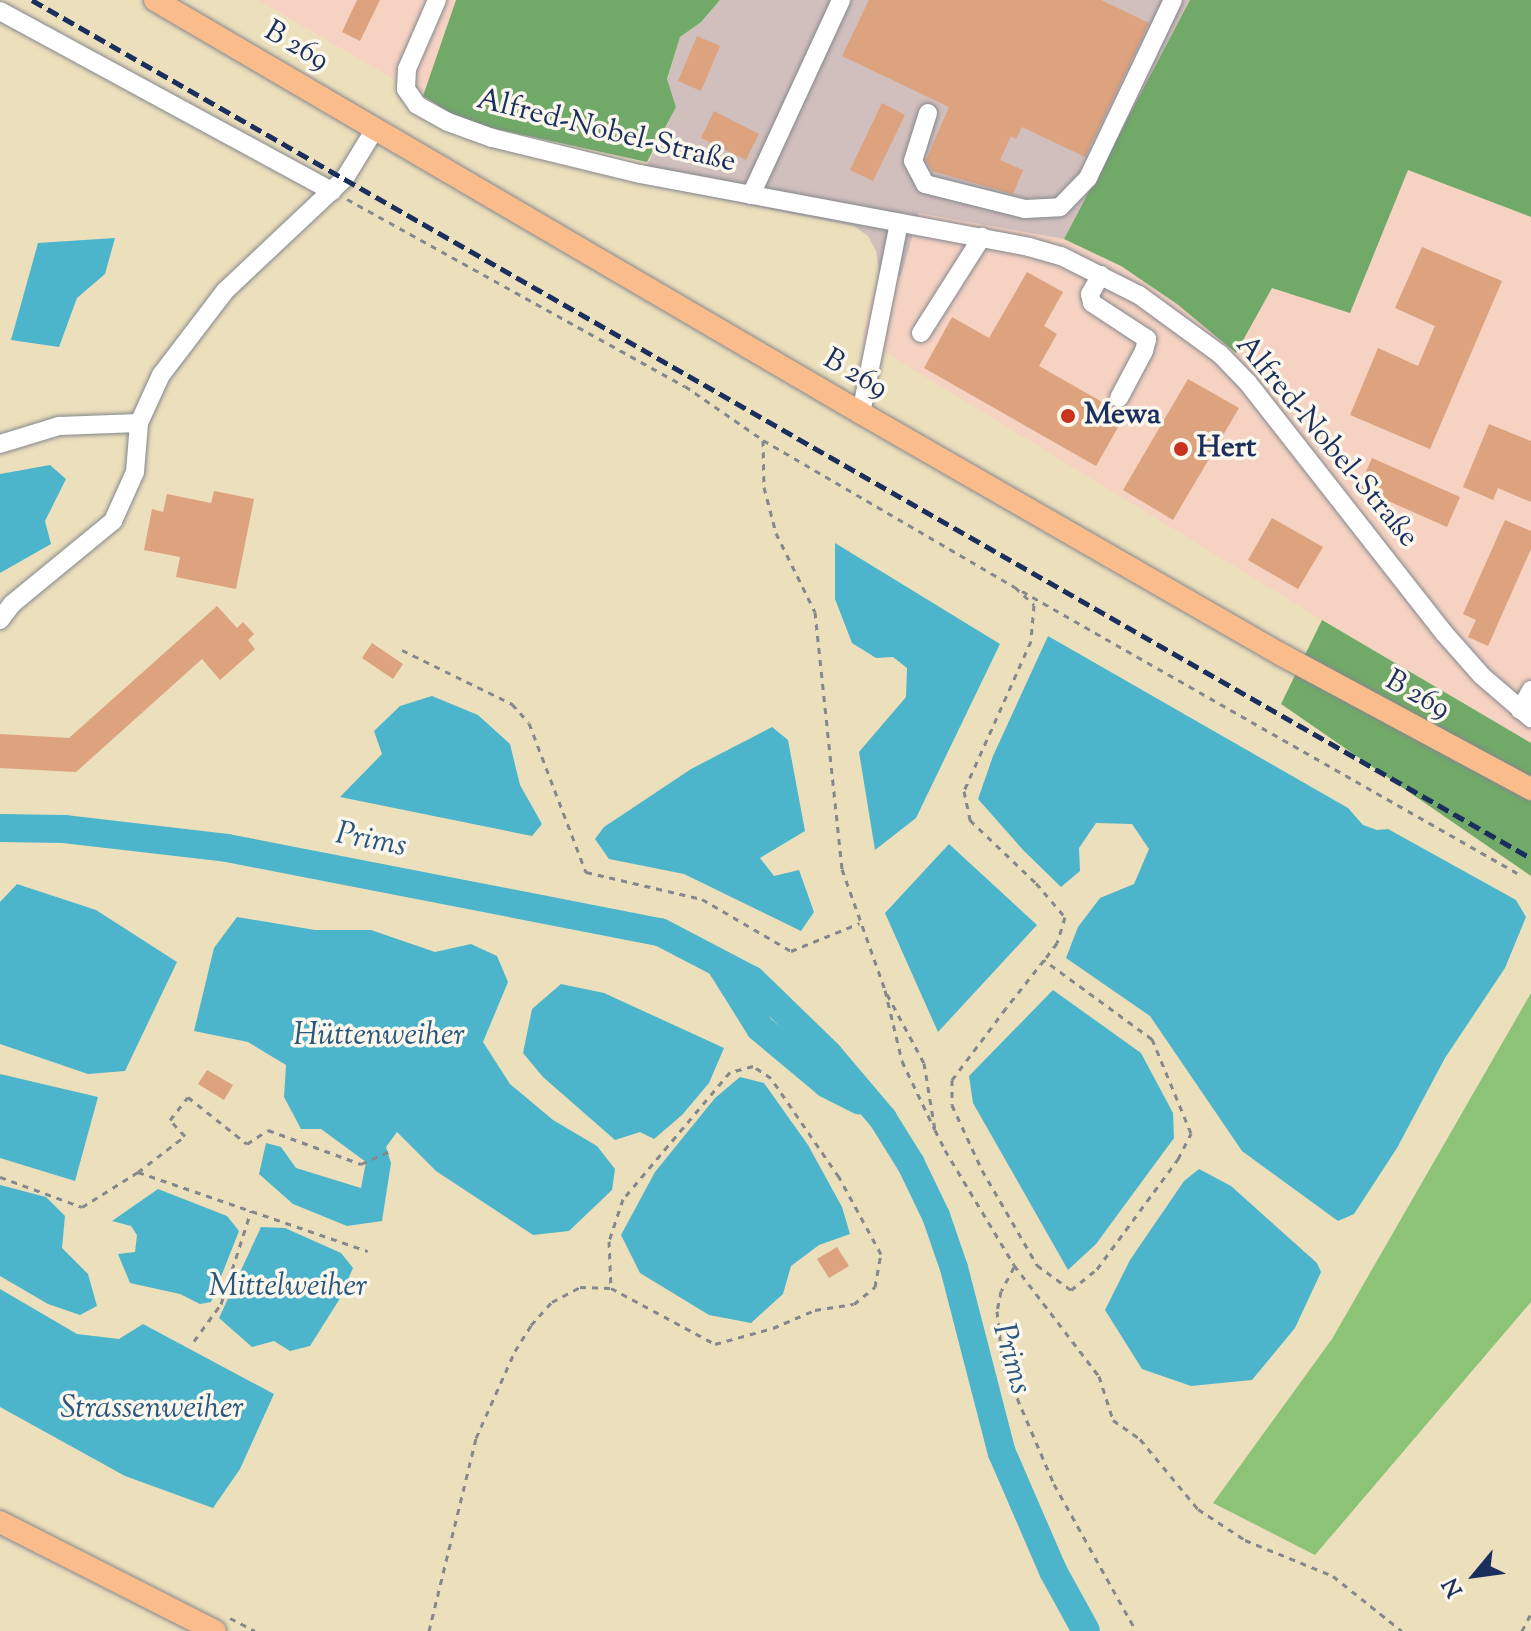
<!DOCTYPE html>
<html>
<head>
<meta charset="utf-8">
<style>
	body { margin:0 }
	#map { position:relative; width:1531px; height:1631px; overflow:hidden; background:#ecdfbc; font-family:"Sorts Mill Goudy",serif }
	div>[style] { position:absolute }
	.built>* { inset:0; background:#f5d2c2 }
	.industrial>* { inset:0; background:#d1bfbd }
	.green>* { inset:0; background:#8cc377 }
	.forest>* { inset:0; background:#71a968 }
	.water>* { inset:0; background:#4db5cb }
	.river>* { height:28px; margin:-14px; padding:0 14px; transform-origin:14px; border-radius:14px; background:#4db5cb }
	.building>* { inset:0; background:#dda27e }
	.path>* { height:3px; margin-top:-1.5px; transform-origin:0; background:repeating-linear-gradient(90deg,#84878d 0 6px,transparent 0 12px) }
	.roads { filter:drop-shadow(0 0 2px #84878d) drop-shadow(0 0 2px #84878d) }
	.minor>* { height:18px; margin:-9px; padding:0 9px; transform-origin:9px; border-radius:9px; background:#fff }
	.major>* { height:22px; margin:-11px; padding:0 11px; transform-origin:11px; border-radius:11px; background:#fabc8b }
	.rail>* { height:5px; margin-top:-2.5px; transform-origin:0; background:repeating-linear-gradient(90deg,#1b2f5e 0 12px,transparent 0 18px) }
	.dots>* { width:22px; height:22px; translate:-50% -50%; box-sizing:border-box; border:4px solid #fbf7ec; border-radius:50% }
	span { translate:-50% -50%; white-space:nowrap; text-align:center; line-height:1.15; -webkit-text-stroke:7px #fbf7ec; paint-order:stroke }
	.street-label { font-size:30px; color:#1b2f5e }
	.poi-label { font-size:30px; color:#1b2f5e; font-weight:700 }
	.left { translate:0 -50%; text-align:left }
	.water-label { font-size:32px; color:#2a577f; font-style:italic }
	.north { position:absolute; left:1435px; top:1535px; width:80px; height:80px; -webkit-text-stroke:6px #fbf7ec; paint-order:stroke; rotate:241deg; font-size:22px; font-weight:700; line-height:32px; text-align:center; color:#1b2f5e }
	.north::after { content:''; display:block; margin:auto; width:28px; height:36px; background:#1b2f5e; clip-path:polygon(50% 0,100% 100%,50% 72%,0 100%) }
</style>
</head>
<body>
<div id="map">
	<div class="built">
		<div style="clip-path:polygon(258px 0,456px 0,423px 96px)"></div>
		<div style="clip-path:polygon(1408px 169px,1531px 217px,1531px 743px,1322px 620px,862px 338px,879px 273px,901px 276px,919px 212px,1064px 239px,1121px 266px,1177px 304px,1272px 288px,1350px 312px)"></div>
	</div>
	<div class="industrial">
		<div style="clip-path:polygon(720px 0,1190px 0,1064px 239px,919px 213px,901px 276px,879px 273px,876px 251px,868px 236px,854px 226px,638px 183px,676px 107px,667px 80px,680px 37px,701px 22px)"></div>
	</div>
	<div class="green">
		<div style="clip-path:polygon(1531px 993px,1531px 1302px,1315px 1555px,1213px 1503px,1332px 1339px)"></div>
	</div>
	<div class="forest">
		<div style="clip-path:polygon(456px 0,720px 0,701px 22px,680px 37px,667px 79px,676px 107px,647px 162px,465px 122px,423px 96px)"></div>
		<div style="clip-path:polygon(1190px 0,1531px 0,1531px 217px,1408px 170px,1350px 313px,1272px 288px,1236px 353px,1177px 304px,1121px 266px,1064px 239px)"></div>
		<div style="clip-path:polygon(1322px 620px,1531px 743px,1531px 876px,1281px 704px)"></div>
	</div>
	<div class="water">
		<div style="clip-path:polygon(115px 238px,105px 274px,77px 298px,59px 347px,11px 340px,38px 243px)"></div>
		<div style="clip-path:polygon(50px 465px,66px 479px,45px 521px,51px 544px,0 573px,0 474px)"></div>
		<div style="clip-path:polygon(835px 543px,1000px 644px,916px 818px,875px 850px,859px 752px,906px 697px,907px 668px,893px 657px,876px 658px,852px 643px,835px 599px)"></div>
		<div style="clip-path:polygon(1048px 636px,1348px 808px,1363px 825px,1377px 830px,1388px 829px,1516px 900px,1526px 917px,1505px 968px,1445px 1058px,1397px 1148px,1354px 1214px,1338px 1221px,1242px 1151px,1150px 1016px,1066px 958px,1078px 927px,1100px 898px,1134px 884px,1149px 849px,1132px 824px,1096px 823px,1079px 848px,1080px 871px,1061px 887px,1023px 850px,978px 799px,993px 756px)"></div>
		<div style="clip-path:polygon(432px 696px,478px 715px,510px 744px,520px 785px,542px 824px,532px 836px,340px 797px,382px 754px,374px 731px,400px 706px)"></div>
		<div style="clip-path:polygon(772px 727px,788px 740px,805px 831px,760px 858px,774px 876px,799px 870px,814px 912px,801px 931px,684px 874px,609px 859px,595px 839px,604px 827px,691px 769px)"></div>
		<div style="clip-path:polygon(949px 844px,1037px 925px,938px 1032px,885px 913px)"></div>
		<div style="clip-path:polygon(17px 884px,96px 910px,177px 962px,125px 1071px,88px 1074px,0 1044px,0 902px)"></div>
		<div style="clip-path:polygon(237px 917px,315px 930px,371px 930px,435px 952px,471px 944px,497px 956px,508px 982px,483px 1042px,510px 1084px,553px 1120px,597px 1146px,615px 1169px,612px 1190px,569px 1231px,533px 1235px,436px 1171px,397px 1132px,386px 1147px,391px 1163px,382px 1221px,347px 1226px,293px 1204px,259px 1174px,266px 1143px,281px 1147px,296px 1168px,361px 1188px,366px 1162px,321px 1129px,301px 1129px,284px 1097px,286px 1065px,248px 1042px,194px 1031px,214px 948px)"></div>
		<div style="clip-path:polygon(561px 984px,604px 993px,724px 1048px,709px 1083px,682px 1115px,654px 1139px,640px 1132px,615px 1140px,543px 1077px,523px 1053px,532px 1009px)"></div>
		<div style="clip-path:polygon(1053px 990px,1141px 1053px,1173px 1113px,1174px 1138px,1096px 1244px,1068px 1270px,973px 1103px,969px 1076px)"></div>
		<div style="clip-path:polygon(0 1074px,98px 1097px,75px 1181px,0 1158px)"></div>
		<div style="clip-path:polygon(740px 1077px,764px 1083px,808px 1145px,842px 1207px,850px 1234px,819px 1245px,791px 1266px,783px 1294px,751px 1323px,709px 1315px,640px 1273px,621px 1235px,655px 1172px,715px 1098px)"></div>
		<div style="clip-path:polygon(1199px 1169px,1231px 1186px,1317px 1263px,1321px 1272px,1295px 1328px,1252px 1380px,1191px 1386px,1142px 1369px,1105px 1310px,1130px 1260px,1184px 1181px)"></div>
		<div style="clip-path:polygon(0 1185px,46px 1197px,65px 1216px,62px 1248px,88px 1274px,97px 1306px,80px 1315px,48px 1304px,0 1276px)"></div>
		<div style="clip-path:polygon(158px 1189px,227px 1216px,239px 1231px,211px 1302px,200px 1304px,180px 1294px,130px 1283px,118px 1254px,135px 1252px,137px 1235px,131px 1226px,112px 1221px)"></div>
		<div style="clip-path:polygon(261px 1227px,285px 1228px,341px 1253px,353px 1268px,339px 1300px,310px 1346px,290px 1351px,274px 1341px,252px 1347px,219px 1318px)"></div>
		<div style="clip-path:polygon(0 1289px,77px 1334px,119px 1339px,143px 1324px,274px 1394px,240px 1469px,213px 1508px,125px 1476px,0 1407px)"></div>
	</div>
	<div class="river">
		<div style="left:0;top:828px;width:64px;rotate:0.9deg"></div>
		<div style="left:64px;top:829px;width:164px;rotate:6.6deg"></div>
		<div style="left:227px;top:848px;width:441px;rotate:11deg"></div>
		<div style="left:660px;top:932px;width:104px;rotate:27.6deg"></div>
		<div style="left:752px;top:980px;width:107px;rotate:44.2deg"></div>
		<div style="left:829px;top:1055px;width:84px;rotate:49.8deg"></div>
		<div style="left:883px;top:1119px;width:53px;rotate:58.1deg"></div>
		<div style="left:911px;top:1164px;width:58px;rotate:64.3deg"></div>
		<div style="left:936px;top:1216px;width:55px;rotate:70.9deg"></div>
		<div style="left:954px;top:1268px;width:191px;rotate:75.5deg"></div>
		<div style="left:1002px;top:1453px;width:129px;rotate:66.6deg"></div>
		<div style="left:1053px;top:1571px;width:68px;rotate:61.2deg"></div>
		<div style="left:720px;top:964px;width:75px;rotate:58deg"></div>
		<div style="left:760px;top:1028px;width:87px;rotate:39.9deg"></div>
		<div style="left:827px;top:1084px;width:36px;rotate:27deg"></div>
	</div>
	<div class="building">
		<div style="clip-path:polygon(357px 0,380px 0,360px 41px,342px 32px)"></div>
		<div style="clip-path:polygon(869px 0,1101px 0,1149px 23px,1085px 157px,1022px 127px,1016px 139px,1011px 136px,1000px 160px,1023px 170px,1013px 194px,932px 171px,926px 160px,949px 107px,842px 56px)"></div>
		<div style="clip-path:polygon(697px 36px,720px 46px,701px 91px,678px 81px)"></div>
		<div style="clip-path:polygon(882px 103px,905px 115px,873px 181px,850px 170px)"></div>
		<div style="clip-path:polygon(714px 111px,759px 134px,746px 160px,701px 138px)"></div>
		<div style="clip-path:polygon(1422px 247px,1502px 281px,1430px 449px,1350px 415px,1378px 348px,1418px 366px,1435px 326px,1395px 308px)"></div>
		<div style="clip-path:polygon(1027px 272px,1063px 292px,1044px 326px,1057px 334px,1039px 366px,1125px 415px,1096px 466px,924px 368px,952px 317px,989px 338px)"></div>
		<div style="clip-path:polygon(1188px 379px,1239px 408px,1173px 520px,1123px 490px)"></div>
		<div style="clip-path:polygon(1489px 424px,1531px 441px,1531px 502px,1498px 488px,1493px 500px,1463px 487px)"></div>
		<div style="clip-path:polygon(1372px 458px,1460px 497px,1447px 527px,1359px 488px)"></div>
		<div style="clip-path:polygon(214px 491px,254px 499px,236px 589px,176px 577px,180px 557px,144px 550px,152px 509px,163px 512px,167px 494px,211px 503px)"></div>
		<div style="clip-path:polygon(1272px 518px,1323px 547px,1298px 589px,1248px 560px)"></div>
		<div style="clip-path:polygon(1505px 520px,1531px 531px,1531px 549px,1488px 646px,1468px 637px,1476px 620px,1463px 614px)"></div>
		<div style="clip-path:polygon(217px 606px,237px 628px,243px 622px,254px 634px,248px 640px,255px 649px,220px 680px,202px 659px,76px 772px,0 768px,0 734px,69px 738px)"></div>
		<div style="clip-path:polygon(372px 643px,403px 664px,393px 679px,362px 658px)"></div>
		<div style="clip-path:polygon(207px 1070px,233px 1085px,224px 1100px,198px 1084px)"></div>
		<div style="clip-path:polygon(837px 1247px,849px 1266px,829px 1278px,817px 1259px)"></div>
	</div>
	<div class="path">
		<div style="left:347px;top:199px;width:386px;rotate:29deg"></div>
		<div style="left:685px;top:386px;width:95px;rotate:34.7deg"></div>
		<div style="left:763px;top:440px;width:47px;rotate:88.8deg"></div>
		<div style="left:764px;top:487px;width:48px;rotate:75.4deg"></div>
		<div style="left:776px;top:533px;width:88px;rotate:63.7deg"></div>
		<div style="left:815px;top:612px;width:258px;rotate:84deg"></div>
		<div style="left:842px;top:869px;width:128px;rotate:70.4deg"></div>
		<div style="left:885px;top:990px;width:73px;rotate:76.5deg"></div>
		<div style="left:902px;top:1061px;width:76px;rotate:64.4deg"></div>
		<div style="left:763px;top:440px;width:292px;rotate:30.3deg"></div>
		<div style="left:1015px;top:587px;width:26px;rotate:43deg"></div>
		<div style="left:1034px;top:605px;width:36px;rotate:95deg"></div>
		<div style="left:1031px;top:641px;width:164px;rotate:114.1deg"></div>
		<div style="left:964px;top:791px;width:30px;rotate:78deg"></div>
		<div style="left:970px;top:820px;width:91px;rotate:43.7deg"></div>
		<div style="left:1036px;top:883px;width:45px;rotate:49.5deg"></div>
		<div style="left:1065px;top:917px;width:27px;rotate:107deg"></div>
		<div style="left:1057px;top:943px;width:21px;rotate:127deg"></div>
		<div style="left:1044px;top:960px;width:61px;rotate:128.4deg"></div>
		<div style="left:1006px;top:1008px;width:90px;rotate:126.9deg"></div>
		<div style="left:952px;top:1080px;width:25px;rotate:90deg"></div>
		<div style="left:952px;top:1105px;width:72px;rotate:65.2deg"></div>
		<div style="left:982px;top:1170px;width:110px;rotate:59.9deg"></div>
		<div style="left:1037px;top:1265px;width:42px;rotate:36.3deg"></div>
		<div style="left:1071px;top:1290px;width:33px;rotate:-39deg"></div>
		<div style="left:1097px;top:1269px;width:137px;rotate:-53.6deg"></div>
		<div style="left:1178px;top:1159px;width:29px;rotate:-63deg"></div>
		<div style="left:1191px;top:1133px;width:102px;rotate:-112.5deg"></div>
		<div style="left:1152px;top:1039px;width:134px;rotate:-143.8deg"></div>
		<div style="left:1022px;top:591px;width:570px;rotate:29.67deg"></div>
		<div style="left:402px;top:650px;width:123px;rotate:26.1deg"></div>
		<div style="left:512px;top:704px;width:25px;rotate:48deg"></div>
		<div style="left:529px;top:723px;width:160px;rotate:69.1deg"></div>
		<div style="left:586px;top:872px;width:119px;rotate:13.1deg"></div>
		<div style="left:702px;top:899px;width:103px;rotate:30.3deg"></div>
		<div style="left:791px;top:951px;width:74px;rotate:-22.1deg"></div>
		<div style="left:887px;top:994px;width:78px;rotate:61.8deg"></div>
		<div style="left:924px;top:1063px;width:68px;rotate:80.7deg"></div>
		<div style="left:935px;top:1130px;width:22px;rotate:63deg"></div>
		<div style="left:945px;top:1150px;width:134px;rotate:59deg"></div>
		<div style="left:1014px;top:1265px;width:140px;rotate:52.6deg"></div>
		<div style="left:1099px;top:1376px;width:46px;rotate:72.3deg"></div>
		<div style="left:1113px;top:1420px;width:33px;rotate:35deg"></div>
		<div style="left:1140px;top:1439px;width:91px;rotate:50.4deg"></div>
		<div style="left:1198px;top:1509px;width:56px;rotate:33.4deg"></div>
		<div style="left:1245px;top:1540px;width:95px;rotate:22.2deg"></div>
		<div style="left:1333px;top:1576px;width:88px;rotate:38.6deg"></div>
		<div style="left:138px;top:1172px;width:243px;rotate:19deg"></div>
		<div style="left:0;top:1177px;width:87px;rotate:20.1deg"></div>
		<div style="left:82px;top:1207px;width:66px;rotate:-32deg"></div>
		<div style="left:138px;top:1172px;width:59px;rotate:-37.5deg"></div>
		<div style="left:185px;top:1136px;width:22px;rotate:-133deg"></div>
		<div style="left:170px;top:1120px;width:29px;rotate:-52deg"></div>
		<div style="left:188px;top:1097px;width:75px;rotate:38.5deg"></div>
		<div style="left:247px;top:1144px;width:25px;rotate:-34deg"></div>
		<div style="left:268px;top:1130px;width:99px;rotate:20.1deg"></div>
		<div style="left:361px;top:1164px;width:35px;rotate:-24deg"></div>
		<div style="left:1014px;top:1267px;width:27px;rotate:118deg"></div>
		<div style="left:1001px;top:1291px;width:20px;rotate:101deg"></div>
		<div style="left:997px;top:1311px;width:54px;rotate:83.7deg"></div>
		<div style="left:1003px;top:1365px;width:129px;rotate:66.8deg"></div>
		<div style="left:1054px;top:1484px;width:168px;rotate:60.8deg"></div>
		<div style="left:194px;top:1341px;width:46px;rotate:-53.9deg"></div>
		<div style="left:221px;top:1304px;width:98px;rotate:-72.1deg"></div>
		<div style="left:230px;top:1618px;width:28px;rotate:27deg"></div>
		<div style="left:429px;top:1631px;width:199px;rotate:-76.3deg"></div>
		<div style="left:476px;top:1438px;width:95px;rotate:-65.9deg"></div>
		<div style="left:515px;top:1351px;width:31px;rotate:-58deg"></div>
		<div style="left:531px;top:1325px;width:31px;rotate:-48deg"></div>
		<div style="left:552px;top:1302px;width:32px;rotate:-28deg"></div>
		<div style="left:580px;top:1287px;width:31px;rotate:2deg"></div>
		<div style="left:611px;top:1288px;width:118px;rotate:28.3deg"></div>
		<div style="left:715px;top:1344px;width:60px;rotate:-15.4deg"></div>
		<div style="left:773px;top:1328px;width:46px;rotate:-23.2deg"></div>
		<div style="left:815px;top:1310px;width:39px;rotate:-9deg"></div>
		<div style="left:854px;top:1304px;width:27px;rotate:-39deg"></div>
		<div style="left:875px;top:1287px;width:34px;rotate:-80deg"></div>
		<div style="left:881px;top:1254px;width:88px;rotate:-118.6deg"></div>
		<div style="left:839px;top:1177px;width:120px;rotate:-124.5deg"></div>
		<div style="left:771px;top:1078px;width:22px;rotate:-146deg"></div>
		<div style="left:753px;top:1066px;width:24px;rotate:165deg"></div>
		<div style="left:730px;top:1072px;width:166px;rotate:130.1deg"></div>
		<div style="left:623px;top:1199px;width:44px;rotate:108.4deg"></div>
		<div style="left:609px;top:1241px;width:47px;rotate:87.6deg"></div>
		<div style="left:1522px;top:1631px;width:20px;rotate:-63deg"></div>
	</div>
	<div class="roads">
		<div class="minor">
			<div style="left:437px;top:0;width:75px;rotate:113.5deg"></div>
			<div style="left:407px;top:69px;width:20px;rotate:93deg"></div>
			<div style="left:406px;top:89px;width:19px;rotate:55deg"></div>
			<div style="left:417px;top:105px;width:35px;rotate:29deg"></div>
			<div style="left:448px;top:122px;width:47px;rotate:20deg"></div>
			<div style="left:492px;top:138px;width:152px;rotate:13.7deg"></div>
			<div style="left:640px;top:174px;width:396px;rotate:10.6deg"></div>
			<div style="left:1029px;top:247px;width:33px;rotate:16deg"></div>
			<div style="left:1061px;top:256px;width:87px;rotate:26.6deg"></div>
			<div style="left:1139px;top:295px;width:100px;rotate:36.1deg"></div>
			<div style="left:1220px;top:354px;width:40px;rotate:46deg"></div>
			<div style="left:1248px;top:383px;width:318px;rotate:51.9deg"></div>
			<div style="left:1444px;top:633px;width:57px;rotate:48.5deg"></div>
			<div style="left:1482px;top:676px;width:65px;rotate:40.6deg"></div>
			<div style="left:0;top:11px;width:378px;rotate:28.5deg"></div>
			<div style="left:928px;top:113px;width:50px;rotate:107.4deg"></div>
			<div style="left:913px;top:161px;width:26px;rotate:62deg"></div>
			<div style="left:925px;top:184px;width:103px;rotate:14deg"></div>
			<div style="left:1025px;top:209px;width:35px;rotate:-3deg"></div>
			<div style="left:1060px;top:207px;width:40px;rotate:-46deg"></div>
			<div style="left:1088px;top:178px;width:197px;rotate:-64.5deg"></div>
			<div style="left:751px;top:195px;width:215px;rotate:-65.2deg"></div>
			<div style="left:1101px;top:275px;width:22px;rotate:120deg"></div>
			<div style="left:1090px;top:294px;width:9px;rotate:77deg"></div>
			<div style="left:1092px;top:303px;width:66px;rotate:33.2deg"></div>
			<div style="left:1147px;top:339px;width:12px;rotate:104deg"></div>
			<div style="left:1144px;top:351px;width:53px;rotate:118deg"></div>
			<div style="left:921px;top:333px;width:114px;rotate:-57.6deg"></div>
			<div style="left:861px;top:413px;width:194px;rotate:-78.7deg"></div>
			<div style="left:0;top:444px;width:62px;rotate:-17deg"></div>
			<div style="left:59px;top:426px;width:80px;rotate:-2.1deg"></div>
			<div style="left:0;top:620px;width:20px;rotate:-53deg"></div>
			<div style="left:12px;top:604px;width:131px;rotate:-39.4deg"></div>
			<div style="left:113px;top:521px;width:54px;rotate:-65.8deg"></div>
			<div style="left:135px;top:472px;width:49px;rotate:-85.3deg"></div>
			<div style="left:139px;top:423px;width:53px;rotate:-65.4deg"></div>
			<div style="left:161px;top:375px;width:106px;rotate:-52.7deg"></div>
			<div style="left:225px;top:291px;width:165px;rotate:-43.3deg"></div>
			<div style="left:345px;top:178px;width:57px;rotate:-58.5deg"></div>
			<div style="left:1520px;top:710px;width:23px;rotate:-61deg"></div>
		</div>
		<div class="major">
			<div style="left:155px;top:0;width:818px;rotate:30.33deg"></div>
			<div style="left:861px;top:413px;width:486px;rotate:29.9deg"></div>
			<div style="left:1282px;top:655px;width:283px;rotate:28.3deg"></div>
			<div style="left:0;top:1522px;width:241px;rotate:26.9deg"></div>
		</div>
	</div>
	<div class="rail">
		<div style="left:32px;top:0;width:1727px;rotate:29.79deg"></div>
	</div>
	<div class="dots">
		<div style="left:1068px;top:416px;background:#c8321e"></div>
		<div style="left:1181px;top:449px;background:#c8321e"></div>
	</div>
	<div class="street-label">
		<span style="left:296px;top:47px;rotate:30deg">B 269</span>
		<span style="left:606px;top:132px;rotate:14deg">Alfred-Nobel-Straße</span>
		<span style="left:855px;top:375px;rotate:30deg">B 269</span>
		<span style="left:1326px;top:442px;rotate:50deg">Alfred-Nobel-Straße</span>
		<span style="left:1417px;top:696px;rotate:29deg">B 269</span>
	</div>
	<div class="poi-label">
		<span class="left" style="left:1084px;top:416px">Mewa</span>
		<span class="left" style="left:1197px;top:449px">Hert</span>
	</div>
	<div class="water-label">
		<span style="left:371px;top:841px;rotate:11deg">Prims</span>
		<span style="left:379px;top:1036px">Hüttenweiher</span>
		<span style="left:288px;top:1287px">Mittelweiher</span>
		<span style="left:1011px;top:1359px;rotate:74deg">Prims</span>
		<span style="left:152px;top:1409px">Strassenweiher</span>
	</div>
	<div class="north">N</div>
</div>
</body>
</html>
